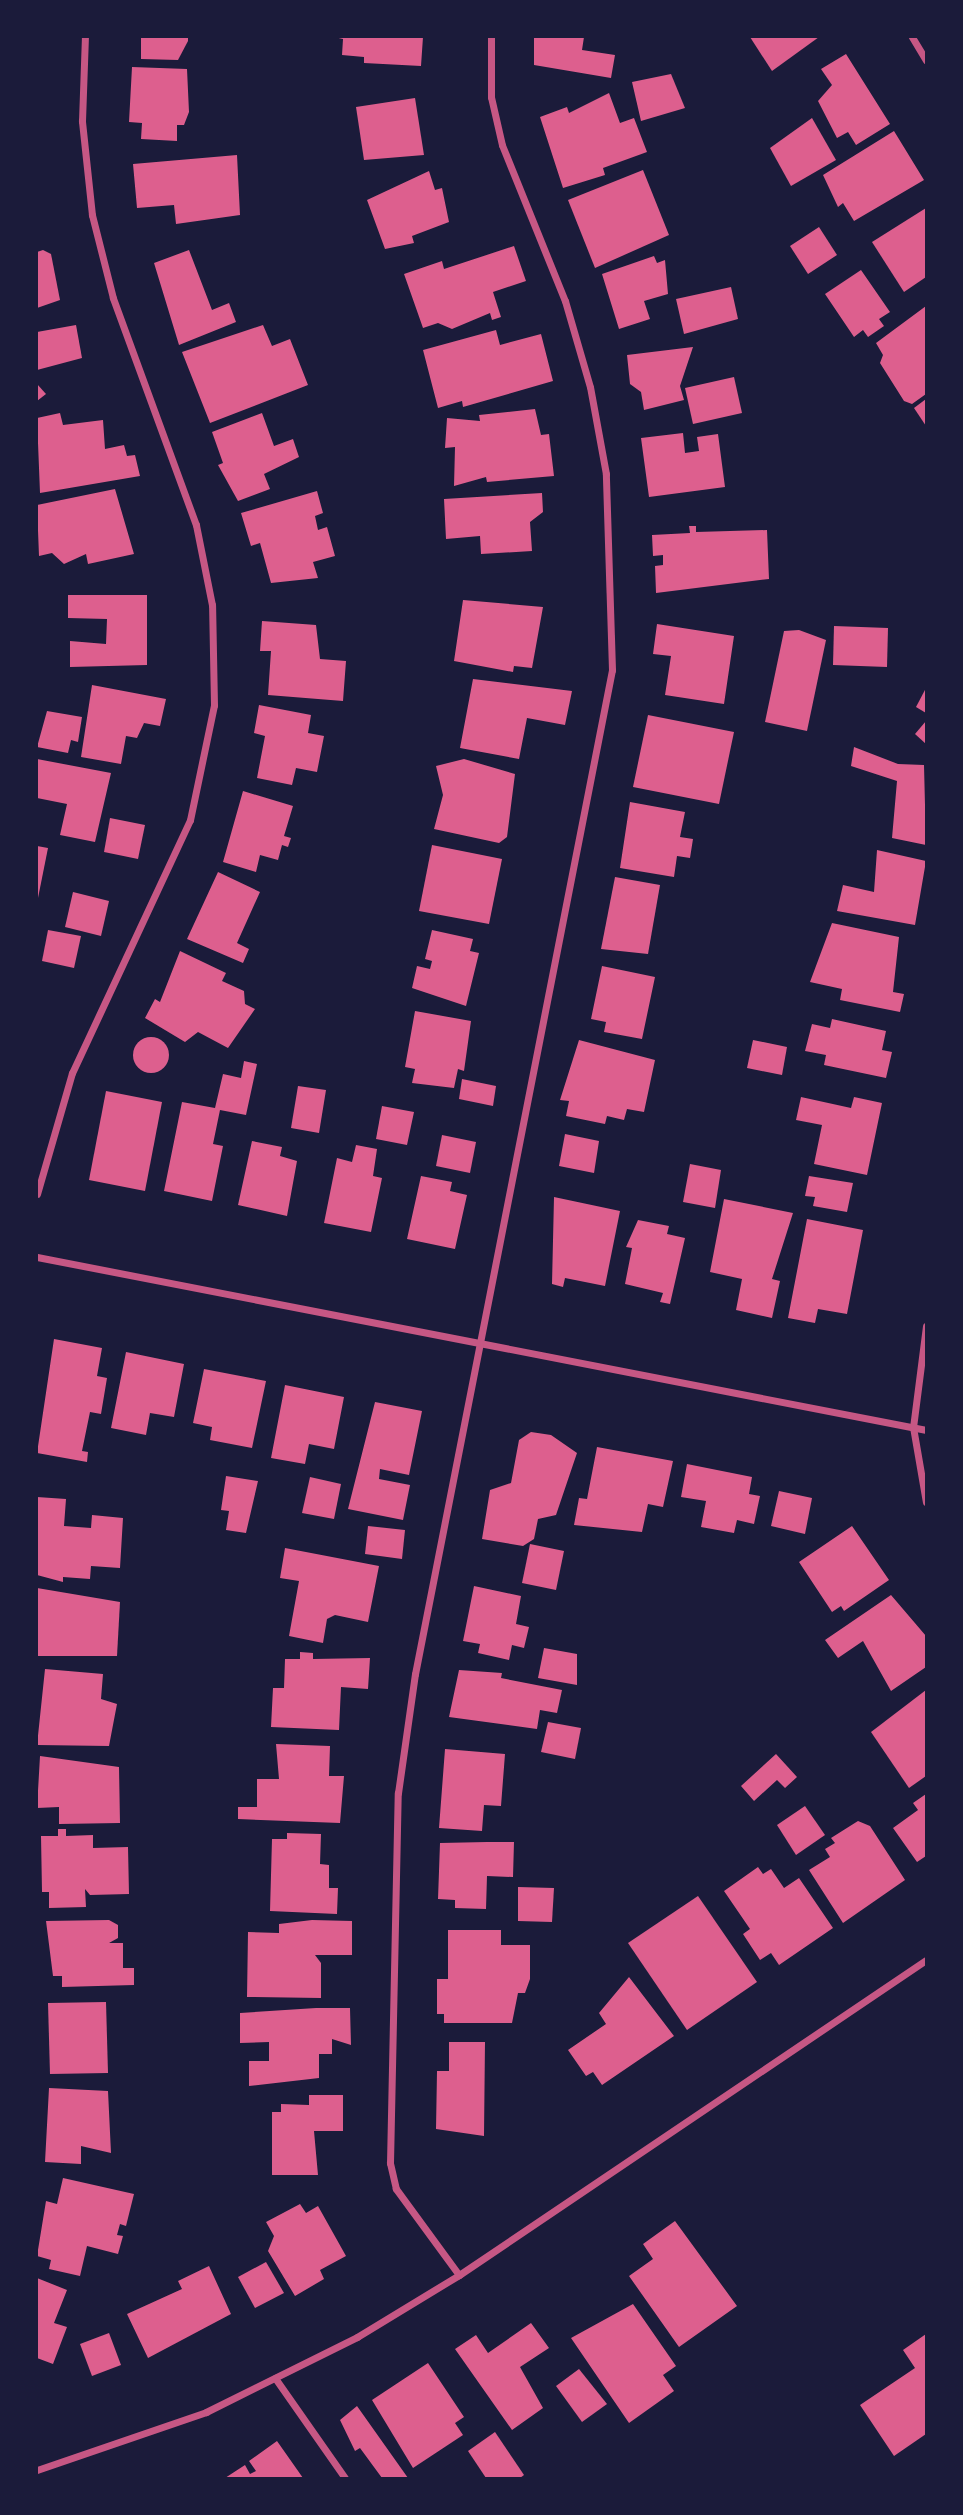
<!DOCTYPE html>
<html>
<head>
<meta charset="utf-8">
<style>
	body { margin:0 }
	#map { position:relative; width:963px; height:2515px; overflow:hidden; background:#1b1b3a; font-family:"Public Sans",sans-serif }
	div>[style] { position:absolute }
	.building>* { inset:0; background:#dd5f8e }
	.round { border-radius:50% }
	.minor>* { height:7px; margin:-3.5px; padding:0 3.5px; transform-origin:3.5px; border-radius:3.5px; background:#c65784 }
	span { translate:-50% -50%; white-space:nowrap; text-align:center; line-height:1.15; -webkit-text-stroke:5px #1b1b3a; paint-order:stroke }
	.frame { position:absolute; inset:0; border:38px solid #1b1b3a; pointer-events:none }
</style>
</head>
<body>
<div id="map">
	<div class="building">
		<div style="clip-path:polygon(141px 37px,188px 37px,188px 41px,178px 60px,141px 59px)"></div>
		<div style="clip-path:polygon(334px 37px,423px 37px,421px 66px,364px 63px,364px 57px,342px 55px,343px 39px)"></div>
		<div style="clip-path:polygon(534px 37px,584px 37px,582px 50px,615px 55px,611px 78px,534px 65px)"></div>
		<div style="clip-path:polygon(750px 37px,819px 37px,772px 71px)"></div>
		<div style="clip-path:polygon(846px 54px,890px 124px,856px 145px,848px 132px,837px 138px,818px 101px,832px 85px,821px 69px)"></div>
		<div style="clip-path:polygon(132px 67px,187px 69px,189px 112px,184px 125px,177px 125px,177px 141px,141px 139px,142px 123px,129px 122px)"></div>
		<div style="clip-path:polygon(671px 74px,685px 108px,641px 121px,632px 82px)"></div>
		<div style="clip-path:polygon(609px 93px,620px 123px,634px 118px,647px 152px,603px 168px,605px 175px,563px 188px,540px 117px,567px 107px,569px 113px)"></div>
		<div style="clip-path:polygon(415px 98px,424px 155px,364px 160px,356px 107px)"></div>
		<div style="clip-path:polygon(812px 118px,836px 160px,791px 186px,770px 148px)"></div>
		<div style="clip-path:polygon(894px 131px,924px 180px,854px 221px,843px 203px,838px 207px,823px 175px)"></div>
		<div style="clip-path:polygon(237px 155px,240px 215px,176px 224px,174px 205px,137px 208px,133px 164px)"></div>
		<div style="clip-path:polygon(643px 170px,669px 235px,595px 268px,568px 200px)"></div>
		<div style="clip-path:polygon(429px 171px,435px 190px,442px 188px,449px 222px,412px 236px,414px 243px,385px 249px,367px 200px)"></div>
		<div style="clip-path:polygon(926px 208px,926px 277px,904px 292px,872px 242px)"></div>
		<div style="clip-path:polygon(819px 227px,837px 255px,808px 274px,790px 246px)"></div>
		<div style="clip-path:polygon(514px 246px,526px 281px,493px 292px,501px 317px,492px 320px,490px 313px,452px 329px,438px 323px,423px 328px,404px 274px,442px 261px,444px 269px)"></div>
		<div style="clip-path:polygon(43px 250px,51px 254px,60px 300px,37px 308px,37px 252px)"></div>
		<div style="clip-path:polygon(189px 250px,212px 310px,229px 303px,236px 322px,179px 345px,154px 263px)"></div>
		<div style="clip-path:polygon(654px 256px,657px 263px,665px 260px,668px 294px,644px 301px,650px 319px,619px 329px,602px 274px)"></div>
		<div style="clip-path:polygon(861px 270px,890px 312px,879px 319px,884px 326px,868px 337px,863px 330px,854px 337px,825px 294px)"></div>
		<div style="clip-path:polygon(731px 287px,738px 319px,684px 334px,676px 299px)"></div>
		<div style="clip-path:polygon(926px 306px,926px 394px,912px 404px,904px 401px,880px 363px,883px 355px,876px 343px)"></div>
		<div style="clip-path:polygon(76px 325px,82px 358px,37px 370px,37px 332px)"></div>
		<div style="clip-path:polygon(263px 325px,272px 346px,290px 339px,308px 385px,210px 423px,182px 352px)"></div>
		<div style="clip-path:polygon(496px 330px,500px 345px,541px 334px,553px 381px,463px 407px,462px 401px,438px 408px,423px 350px)"></div>
		<div style="clip-path:polygon(693px 347px,680px 386px,684px 400px,644px 410px,641px 392px,630px 384px,627px 355px)"></div>
		<div style="clip-path:polygon(734px 377px,742px 413px,693px 424px,685px 388px)"></div>
		<div style="clip-path:polygon(37px 384px,46px 394px,37px 401px)"></div>
		<div style="clip-path:polygon(926px 399px,926px 426px,914px 408px)"></div>
		<div style="clip-path:polygon(535px 409px,541px 435px,549px 434px,554px 476px,487px 482px,486px 477px,454px 486px,455px 447px,445px 448px,447px 418px,480px 421px,479px 415px)"></div>
		<div style="clip-path:polygon(60px 413px,63px 425px,103px 420px,105px 449px,124px 445px,127px 456px,135px 455px,140px 476px,40px 493px,37px 418px)"></div>
		<div style="clip-path:polygon(262px 413px,274px 446px,293px 439px,299px 457px,264px 474px,270px 489px,238px 501px,218px 465px,223px 463px,212px 432px)"></div>
		<div style="clip-path:polygon(683px 433px,685px 453px,699px 451px,697px 437px,718px 434px,725px 487px,649px 497px,641px 438px)"></div>
		<div style="clip-path:polygon(115px 489px,134px 554px,88px 564px,86px 554px,64px 564px,52px 553px,39px 556px,37px 505px)"></div>
		<div style="clip-path:polygon(317px 491px,323px 513px,315px 516px,318px 530px,327px 527px,335px 556px,313px 562px,318px 578px,271px 583px,260px 543px,251px 546px,241px 513px)"></div>
		<div style="clip-path:polygon(542px 493px,543px 512px,530px 522px,532px 551px,481px 554px,480px 536px,446px 539px,444px 499px)"></div>
		<div style="clip-path:polygon(689px 526px,696px 526px,696px 532px,767px 530px,769px 579px,656px 593px,655px 566px,663px 565px,663px 555px,653px 556px,652px 535px,690px 533px)"></div>
		<div style="clip-path:polygon(68px 595px,147px 595px,147px 665px,70px 667px,70px 641px,106px 644px,107px 619px,68px 618px)"></div>
		<div style="clip-path:polygon(463px 600px,543px 607px,532px 668px,514px 666px,513px 672px,454px 661px)"></div>
		<div style="clip-path:polygon(262px 621px,316px 625px,320px 659px,346px 661px,343px 701px,268px 695px,271px 651px,260px 651px)"></div>
		<div style="clip-path:polygon(657px 624px,734px 636px,724px 704px,665px 695px,671px 656px,653px 654px)"></div>
		<div style="clip-path:polygon(834px 626px,888px 628px,887px 667px,833px 665px)"></div>
		<div style="clip-path:polygon(799px 630px,826px 640px,807px 731px,765px 722px,784px 631px)"></div>
		<div style="clip-path:polygon(473px 679px,572px 691px,565px 725px,527px 718px,519px 759px,460px 748px)"></div>
		<div style="clip-path:polygon(92px 685px,166px 699px,160px 726px,144px 723px,137px 738px,126px 736px,121px 764px,81px 757px)"></div>
		<div style="clip-path:polygon(926px 688px,926px 713px,916px 707px)"></div>
		<div style="clip-path:polygon(259px 705px,311px 715px,308px 733px,324px 736px,317px 772px,296px 768px,292px 785px,257px 778px,265px 736px,254px 733px)"></div>
		<div style="clip-path:polygon(47px 711px,82px 717px,78px 742px,71px 740px,68px 753px,37px 747px)"></div>
		<div style="clip-path:polygon(648px 715px,734px 732px,719px 804px,633px 787px)"></div>
		<div style="clip-path:polygon(926px 721px,926px 744px,915px 734px)"></div>
		<div style="clip-path:polygon(854px 747px,898px 764px,924px 765px,926px 845px,892px 838px,897px 781px,851px 766px)"></div>
		<div style="clip-path:polygon(37px 759px,111px 773px,95px 842px,60px 835px,67px 804px,37px 798px)"></div>
		<div style="clip-path:polygon(464px 759px,515px 774px,507px 837px,499px 843px,434px 829px,443px 795px,436px 766px)"></div>
		<div style="clip-path:polygon(243px 791px,293px 806px,284px 836px,291px 838px,288px 847px,282px 845px,278px 860px,260px 855px,256px 872px,223px 862px)"></div>
		<div style="clip-path:polygon(630px 802px,685px 812px,680px 837px,693px 839px,690px 858px,677px 856px,674px 877px,620px 868px)"></div>
		<div style="clip-path:polygon(110px 818px,145px 825px,138px 859px,104px 852px)"></div>
		<div style="clip-path:polygon(432px 845px,502px 859px,489px 924px,419px 911px)"></div>
		<div style="clip-path:polygon(37px 846px,48px 848px,38px 898px,37px 898px)"></div>
		<div style="clip-path:polygon(877px 850px,926px 861px,915px 925px,837px 911px,843px 885px,874px 892px)"></div>
		<div style="clip-path:polygon(218px 872px,260px 892px,237px 943px,249px 949px,243px 963px,187px 939px)"></div>
		<div style="clip-path:polygon(615px 877px,660px 885px,648px 954px,601px 949px)"></div>
		<div style="clip-path:polygon(73px 892px,109px 901px,101px 936px,65px 927px)"></div>
		<div style="clip-path:polygon(832px 923px,899px 937px,893px 992px,904px 994px,900px 1012px,840px 1000px,842px 989px,810px 982px)"></div>
		<div style="clip-path:polygon(48px 930px,81px 936px,74px 968px,42px 961px)"></div>
		<div style="clip-path:polygon(432px 930px,473px 939px,470px 951px,479px 953px,466px 1006px,412px 988px,417px 966px,430px 969px,432px 961px,425px 959px)"></div>
		<div style="clip-path:polygon(180px 951px,226px 973px,222px 981px,244px 991px,245px 1004px,255px 1009px,228px 1048px,198px 1032px,185px 1042px,145px 1018px,155px 999px,160px 1002px)"></div>
		<div style="clip-path:polygon(602px 966px,655px 977px,642px 1039px,604px 1032px,606px 1022px,591px 1019px)"></div>
		<div style="clip-path:polygon(415px 1011px,471px 1021px,464px 1071px,458px 1069px,454px 1088px,412px 1083px,415px 1069px,405px 1067px)"></div>
		<div style="clip-path:polygon(832px 1019px,886px 1031px,882px 1050px,892px 1052px,886px 1078px,824px 1065px,826px 1055px,805px 1051px,812px 1024px,830px 1028px)"></div>
		<div class="round" style="left:133px;top:1037px;width:36px;height:36px"></div>
		<div style="clip-path:polygon(579px 1040px,655px 1060px,644px 1112px,627px 1109px,624px 1120px,607px 1116px,605px 1124px,566px 1116px,569px 1101px,560px 1100px)"></div>
		<div style="clip-path:polygon(753px 1040px,787px 1047px,782px 1075px,747px 1068px)"></div>
		<div style="clip-path:polygon(244px 1061px,257px 1064px,246px 1115px,220px 1110px,213px 1144px,223px 1146px,212px 1201px,164px 1191px,182px 1102px,215px 1108px,223px 1074px,241px 1078px)"></div>
		<div style="clip-path:polygon(462px 1079px,496px 1086px,493px 1106px,459px 1099px)"></div>
		<div style="clip-path:polygon(298px 1086px,326px 1090px,319px 1133px,291px 1128px)"></div>
		<div style="clip-path:polygon(106px 1091px,162px 1102px,145px 1191px,89px 1180px)"></div>
		<div style="clip-path:polygon(801px 1097px,851px 1108px,854px 1097px,882px 1103px,867px 1175px,814px 1164px,822px 1125px,796px 1120px)"></div>
		<div style="clip-path:polygon(382px 1106px,414px 1112px,407px 1145px,376px 1139px)"></div>
		<div style="clip-path:polygon(565px 1134px,599px 1141px,594px 1173px,559px 1166px)"></div>
		<div style="clip-path:polygon(442px 1135px,476px 1142px,470px 1173px,436px 1166px)"></div>
		<div style="clip-path:polygon(252px 1141px,282px 1147px,280px 1156px,297px 1161px,287px 1216px,238px 1205px)"></div>
		<div style="clip-path:polygon(356px 1145px,377px 1149px,373px 1176px,382px 1178px,371px 1232px,324px 1223px,337px 1158px,352px 1162px)"></div>
		<div style="clip-path:polygon(690px 1164px,721px 1170px,715px 1208px,683px 1202px)"></div>
		<div style="clip-path:polygon(421px 1176px,452px 1182px,450px 1191px,467px 1195px,455px 1249px,407px 1239px)"></div>
		<div style="clip-path:polygon(809px 1176px,853px 1183px,847px 1212px,813px 1206px,815px 1197px,805px 1196px)"></div>
		<div style="clip-path:polygon(554px 1197px,620px 1211px,605px 1286px,565px 1278px,563px 1287px,552px 1284px)"></div>
		<div style="clip-path:polygon(724px 1199px,793px 1213px,772px 1279px,780px 1281px,772px 1318px,736px 1310px,742px 1279px,710px 1272px)"></div>
		<div style="clip-path:polygon(807px 1219px,863px 1230px,847px 1314px,818px 1309px,815px 1323px,788px 1318px)"></div>
		<div style="clip-path:polygon(638px 1220px,669px 1226px,667px 1234px,685px 1238px,670px 1304px,660px 1302px,663px 1293px,625px 1284px,632px 1248px,626px 1247px)"></div>
		<div style="clip-path:polygon(54px 1339px,102px 1348px,97px 1376px,107px 1378px,101px 1414px,90px 1412px,82px 1451px,88px 1452px,87px 1462px,37px 1453px)"></div>
		<div style="clip-path:polygon(126px 1352px,184px 1364px,174px 1417px,150px 1413px,146px 1435px,111px 1428px)"></div>
		<div style="clip-path:polygon(204px 1369px,266px 1381px,252px 1448px,210px 1440px,212px 1427px,193px 1423px)"></div>
		<div style="clip-path:polygon(285px 1385px,344px 1397px,334px 1449px,309px 1444px,305px 1464px,271px 1458px)"></div>
		<div style="clip-path:polygon(375px 1402px,422px 1411px,409px 1475px,380px 1469px,379px 1479px,410px 1485px,403px 1520px,348px 1509px)"></div>
		<div style="clip-path:polygon(531px 1432px,551px 1435px,577px 1453px,556px 1515px,538px 1519px,534px 1539px,523px 1546px,482px 1539px,490px 1490px,511px 1483px,519px 1440px)"></div>
		<div style="clip-path:polygon(597px 1447px,673px 1461px,663px 1507px,648px 1504px,642px 1532px,574px 1525px,579px 1498px,587px 1499px)"></div>
		<div style="clip-path:polygon(687px 1464px,752px 1477px,749px 1494px,760px 1496px,754px 1524px,737px 1520px,734px 1533px,701px 1527px,706px 1501px,681px 1497px)"></div>
		<div style="clip-path:polygon(226px 1476px,258px 1481px,246px 1533px,226px 1530px,229px 1511px,221px 1510px)"></div>
		<div style="clip-path:polygon(310px 1477px,341px 1484px,334px 1519px,302px 1513px)"></div>
		<div style="clip-path:polygon(779px 1491px,812px 1498px,805px 1534px,771px 1526px)"></div>
		<div style="clip-path:polygon(37px 1497px,66px 1499px,64px 1526px,91px 1528px,92px 1515px,123px 1518px,120px 1568px,91px 1566px,90px 1579px,63px 1577px,63px 1582px,37px 1575px)"></div>
		<div style="clip-path:polygon(368px 1526px,405px 1530px,402px 1559px,365px 1554px)"></div>
		<div style="clip-path:polygon(852px 1526px,889px 1580px,844px 1611px,841px 1606px,832px 1612px,799px 1562px)"></div>
		<div style="clip-path:polygon(530px 1544px,564px 1551px,556px 1590px,522px 1583px)"></div>
		<div style="clip-path:polygon(285px 1548px,379px 1566px,368px 1622px,335px 1615px,327px 1619px,323px 1643px,289px 1636px,299px 1581px,280px 1578px)"></div>
		<div style="clip-path:polygon(474px 1586px,521px 1596px,516px 1624px,529px 1627px,524px 1648px,512px 1645px,509px 1660px,478px 1653px,480px 1644px,463px 1641px)"></div>
		<div style="clip-path:polygon(37px 1588px,120px 1602px,117px 1656px,37px 1656px)"></div>
		<div style="clip-path:polygon(891px 1595px,926px 1636px,926px 1667px,891px 1691px,863px 1641px,838px 1658px,825px 1640px)"></div>
		<div style="clip-path:polygon(544px 1648px,577px 1654px,577px 1685px,538px 1678px)"></div>
		<div style="clip-path:polygon(300px 1652px,313px 1653px,313px 1659px,370px 1658px,368px 1689px,341px 1687px,339px 1730px,271px 1727px,273px 1688px,284px 1688px,285px 1659px,300px 1659px)"></div>
		<div style="clip-path:polygon(45px 1669px,103px 1674px,101px 1699px,117px 1704px,109px 1746px,37px 1745px)"></div>
		<div style="clip-path:polygon(459px 1670px,502px 1673px,501px 1678px,562px 1690px,557px 1713px,540px 1710px,537px 1729px,449px 1717px)"></div>
		<div style="clip-path:polygon(926px 1690px,926px 1776px,909px 1788px,871px 1732px)"></div>
		<div style="clip-path:polygon(548px 1722px,581px 1728px,575px 1759px,541px 1752px)"></div>
		<div style="clip-path:polygon(276px 1744px,330px 1746px,329px 1776px,344px 1776px,340px 1823px,238px 1819px,238px 1807px,257px 1807px,257px 1779px,279px 1779px)"></div>
		<div style="clip-path:polygon(445px 1749px,505px 1754px,501px 1806px,484px 1805px,482px 1831px,439px 1828px)"></div>
		<div style="clip-path:polygon(776px 1754px,797px 1777px,785px 1788px,777px 1780px,754px 1801px,741px 1786px)"></div>
		<div style="clip-path:polygon(40px 1756px,119px 1767px,120px 1823px,59px 1824px,59px 1807px,37px 1808px)"></div>
		<div style="clip-path:polygon(926px 1794px,926px 1856px,917px 1862px,893px 1828px,918px 1810px,913px 1803px)"></div>
		<div style="clip-path:polygon(805px 1806px,825px 1835px,796px 1855px,777px 1825px)"></div>
		<div style="clip-path:polygon(858px 1821px,870px 1826px,905px 1880px,843px 1923px,809px 1870px,830px 1857px,825px 1849px,835px 1843px,831px 1838px)"></div>
		<div style="clip-path:polygon(58px 1829px,66px 1829px,66px 1836px,93px 1835px,93px 1848px,128px 1847px,129px 1894px,90px 1895px,85px 1889px,86px 1907px,49px 1908px,49px 1892px,42px 1892px,41px 1836px,58px 1836px)"></div>
		<div style="clip-path:polygon(287px 1833px,321px 1834px,320px 1864px,329px 1865px,329px 1888px,338px 1888px,337px 1914px,270px 1911px,272px 1839px,287px 1839px)"></div>
		<div style="clip-path:polygon(487px 1842px,514px 1842px,513px 1877px,487px 1876px,486px 1909px,455px 1908px,455px 1900px,438px 1899px,440px 1843px)"></div>
		<div style="clip-path:polygon(758px 1867px,763px 1874px,771px 1869px,784px 1888px,799px 1878px,833px 1928px,779px 1965px,771px 1953px,760px 1960px,743px 1934px,750px 1929px,724px 1891px)"></div>
		<div style="clip-path:polygon(518px 1887px,554px 1888px,552px 1922px,518px 1921px)"></div>
		<div style="clip-path:polygon(698px 1896px,757px 1982px,687px 2030px,628px 1943px)"></div>
		<div style="clip-path:polygon(109px 1920px,118px 1925px,118px 1938px,109px 1943px,123px 1943px,123px 1968px,134px 1968px,134px 1985px,62px 1987px,62px 1976px,53px 1976px,46px 1921px)"></div>
		<div style="clip-path:polygon(312px 1920px,352px 1921px,352px 1955px,315px 1955px,321px 1963px,321px 1998px,247px 1997px,248px 1932px,279px 1933px,279px 1924px)"></div>
		<div style="clip-path:polygon(448px 1930px,501px 1930px,501px 1945px,530px 1945px,530px 1979px,525px 1993px,518px 1993px,512px 2023px,444px 2023px,444px 2014px,437px 2014px,437px 1979px,448px 1979px)"></div>
		<div style="clip-path:polygon(629px 1977px,674px 2036px,602px 2085px,593px 2072px,586px 2076px,568px 2050px,606px 2024px,599px 2013px)"></div>
		<div style="clip-path:polygon(106px 2002px,108px 2073px,50px 2074px,48px 2003px)"></div>
		<div style="clip-path:polygon(316px 2008px,350px 2008px,351px 2045px,332px 2039px,332px 2054px,319px 2054px,319px 2078px,249px 2086px,249px 2061px,269px 2061px,269px 2042px,240px 2043px,240px 2013px)"></div>
		<div style="clip-path:polygon(449px 2042px,485px 2042px,484px 2136px,436px 2129px,437px 2071px,449px 2071px)"></div>
		<div style="clip-path:polygon(49px 2088px,108px 2091px,111px 2153px,81px 2146px,81px 2164px,45px 2162px)"></div>
		<div style="clip-path:polygon(309px 2095px,343px 2095px,343px 2131px,314px 2131px,318px 2175px,272px 2175px,272px 2112px,281px 2112px,281px 2104px,309px 2105px)"></div>
		<div style="clip-path:polygon(63px 2178px,134px 2194px,126px 2226px,120px 2224px,117px 2235px,123px 2236px,118px 2254px,87px 2246px,80px 2276px,49px 2269px,51px 2260px,37px 2256px,46px 2201px,57px 2204px)"></div>
		<div style="clip-path:polygon(300px 2204px,306px 2213px,318px 2206px,346px 2256px,320px 2270px,324px 2279px,295px 2296px,268px 2251px,274px 2236px,266px 2222px)"></div>
		<div style="clip-path:polygon(675px 2221px,737px 2306px,679px 2347px,629px 2276px,653px 2259px,643px 2244px)"></div>
		<div style="clip-path:polygon(266px 2262px,284px 2293px,255px 2308px,238px 2277px)"></div>
		<div style="clip-path:polygon(209px 2266px,231px 2314px,148px 2358px,127px 2314px,182px 2289px,178px 2281px)"></div>
		<div style="clip-path:polygon(37px 2278px,67px 2290px,54px 2323px,67px 2327px,53px 2364px,37px 2358px)"></div>
		<div style="clip-path:polygon(633px 2304px,676px 2366px,663px 2375px,674px 2391px,629px 2423px,571px 2338px)"></div>
		<div style="clip-path:polygon(531px 2323px,549px 2348px,520px 2367px,543px 2408px,512px 2430px,455px 2349px,476px 2335px,488px 2353px)"></div>
		<div style="clip-path:polygon(109px 2333px,121px 2365px,92px 2376px,80px 2344px)"></div>
		<div style="clip-path:polygon(926px 2334px,926px 2434px,894px 2456px,860px 2405px,915px 2368px,903px 2350px)"></div>
		<div style="clip-path:polygon(428px 2363px,464px 2417px,455px 2423px,463px 2435px,413px 2468px,372px 2400px)"></div>
		<div style="clip-path:polygon(579px 2369px,607px 2404px,582px 2422px,556px 2386px)"></div>
		<div style="clip-path:polygon(357px 2406px,408px 2478px,382px 2478px,360px 2448px,355px 2451px,340px 2420px)"></div>
		<div style="clip-path:polygon(495px 2432px,524px 2475px,520px 2478px,486px 2478px,468px 2451px)"></div>
		<div style="clip-path:polygon(277px 2441px,303px 2478px,225px 2478px,245px 2465px,250px 2474px,256px 2471px,249px 2461px)"></div>
	</div>
	<div class="minor">
		<div style="left:912px;top:37px;width:27px;rotate:59deg"></div>
		<div style="left:37px;top:1194px;width:126px;rotate:-73.9deg"></div>
		<div style="left:72px;top:1073px;width:279px;rotate:-65deg"></div>
		<div style="left:190px;top:820px;width:117px;rotate:-78.2deg"></div>
		<div style="left:214px;top:705px;width:100px;rotate:-91.1deg"></div>
		<div style="left:212px;top:605px;width:82px;rotate:-101.3deg"></div>
		<div style="left:196px;top:525px;width:242px;rotate:-110.1deg"></div>
		<div style="left:113px;top:298px;width:86px;rotate:-104.2deg"></div>
		<div style="left:92px;top:215px;width:95px;rotate:-96.1deg"></div>
		<div style="left:82px;top:121px;width:84px;rotate:-88deg"></div>
		<div style="left:37px;top:1257px;width:906px;rotate:11.01deg"></div>
		<div style="left:926px;top:1326px;width:102px;rotate:97.3deg"></div>
		<div style="left:913px;top:1427px;width:76px;rotate:80.2deg"></div>
		<div style="left:459px;top:2275px;width:107px;rotate:-126.2deg"></div>
		<div style="left:396px;top:2189px;width:27px;rotate:-103deg"></div>
		<div style="left:390px;top:2163px;width:370px;rotate:-88.8deg"></div>
		<div style="left:398px;top:1793px;width:120px;rotate:-81.9deg"></div>
		<div style="left:415px;top:1674px;width:1023px;rotate:-78.9deg"></div>
		<div style="left:612px;top:670px;width:196px;rotate:-91.8deg"></div>
		<div style="left:606px;top:474px;width:88px;rotate:-100.4deg"></div>
		<div style="left:590px;top:387px;width:90px;rotate:-106.2deg"></div>
		<div style="left:565px;top:301px;width:168px;rotate:-112deg"></div>
		<div style="left:502px;top:145px;width:49px;rotate:-102.9deg"></div>
		<div style="left:491px;top:97px;width:60px;rotate:-90deg"></div>
		<div style="left:275px;top:2378px;width:122px;rotate:55deg"></div>
		<div style="left:37px;top:2470px;width:179px;rotate:-18.9deg"></div>
		<div style="left:206px;top:2412px;width:169px;rotate:-26.4deg"></div>
		<div style="left:357px;top:2337px;width:119px;rotate:-31.3deg"></div>
		<div style="left:459px;top:2275px;width:563px;rotate:-34deg"></div>
	</div>
	<div class="frame"></div>
</div>
</body>
</html>
